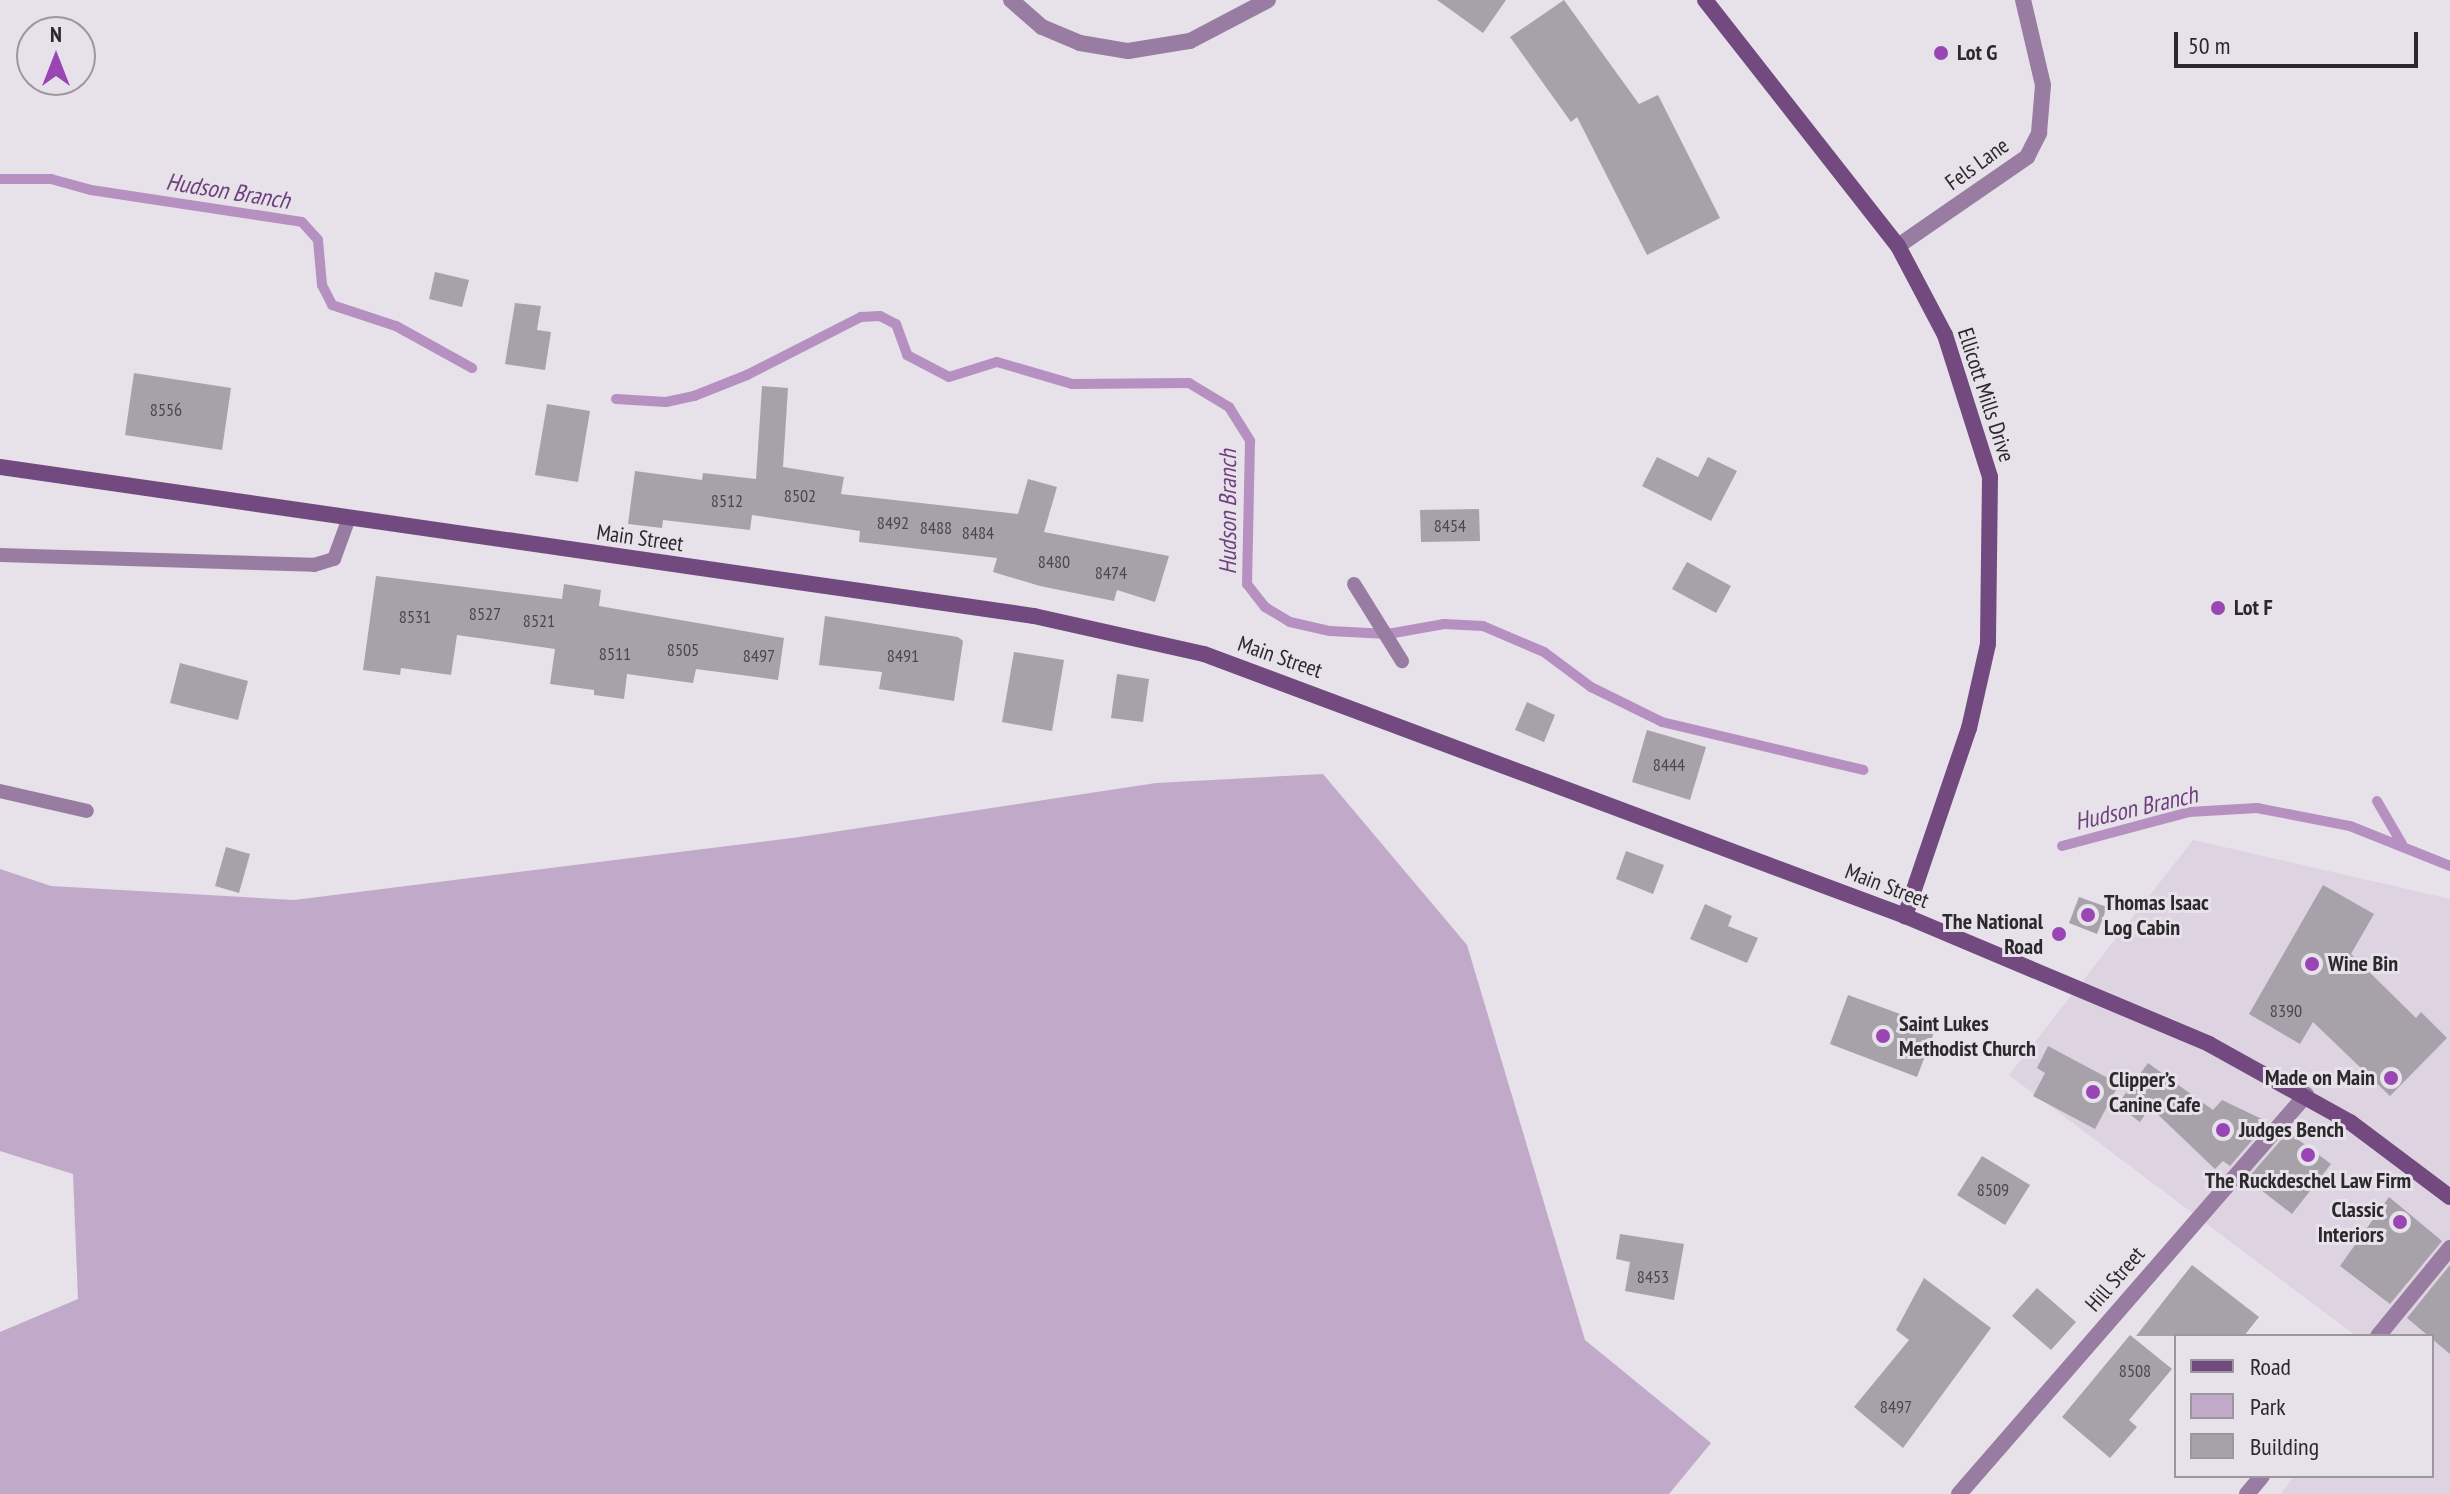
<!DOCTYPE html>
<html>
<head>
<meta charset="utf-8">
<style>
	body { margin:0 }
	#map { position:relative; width:2450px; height:1494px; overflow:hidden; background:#e7e1e9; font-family:"PT Sans Narrow",sans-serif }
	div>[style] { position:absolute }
	.built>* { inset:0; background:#ded3e1 }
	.green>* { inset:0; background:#c1aac9 }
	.stream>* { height:10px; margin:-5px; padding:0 5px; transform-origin:5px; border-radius:5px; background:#b590c1 }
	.building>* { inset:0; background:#a7a2a9 }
	.service>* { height:14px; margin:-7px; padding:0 7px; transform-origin:7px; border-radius:7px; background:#987ca1 }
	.minor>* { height:16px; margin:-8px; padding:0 8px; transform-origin:8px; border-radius:8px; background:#987ca1 }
	.secondary>* { height:16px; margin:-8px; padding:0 8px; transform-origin:8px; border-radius:8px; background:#724a80 }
	.dots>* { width:22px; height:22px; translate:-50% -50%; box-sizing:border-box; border:4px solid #e7e1e9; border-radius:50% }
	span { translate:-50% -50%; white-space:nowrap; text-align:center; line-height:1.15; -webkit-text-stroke:6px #e7e1e9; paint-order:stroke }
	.number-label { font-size:18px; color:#4b474b }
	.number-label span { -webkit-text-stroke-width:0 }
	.poi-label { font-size:22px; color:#2c292c; font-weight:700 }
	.left { translate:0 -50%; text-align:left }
	.right { translate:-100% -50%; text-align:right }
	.street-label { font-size:22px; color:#2c292c }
	.water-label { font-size:24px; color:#6f407e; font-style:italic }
	.legend { position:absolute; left:2174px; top:1334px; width:260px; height:144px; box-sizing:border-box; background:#e7e1e9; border:2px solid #9c979d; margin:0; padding:10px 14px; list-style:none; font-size:24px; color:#2c292c }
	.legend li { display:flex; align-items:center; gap:16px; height:40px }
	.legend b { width:40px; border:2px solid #9c979d }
	.north { position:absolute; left:16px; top:16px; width:80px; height:80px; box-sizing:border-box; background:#e7e1e9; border:2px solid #9c979d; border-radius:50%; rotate:0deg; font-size:22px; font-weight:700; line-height:32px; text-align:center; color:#2c292c }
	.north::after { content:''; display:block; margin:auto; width:28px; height:36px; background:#9945b3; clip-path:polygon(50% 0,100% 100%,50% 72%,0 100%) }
	.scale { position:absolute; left:2174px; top:32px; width:244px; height:36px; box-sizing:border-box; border:4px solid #2c292c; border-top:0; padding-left:10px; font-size:24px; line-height:28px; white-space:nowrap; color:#2c292c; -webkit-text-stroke:6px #e7e1e9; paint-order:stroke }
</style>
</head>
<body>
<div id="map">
	<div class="built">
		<div style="clip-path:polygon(2193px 840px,2450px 899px,2450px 1494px,2281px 1494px,2294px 1476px,2432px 1476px,2432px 1336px,2356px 1336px,2009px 1075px)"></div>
	</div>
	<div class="green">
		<div style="clip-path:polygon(1323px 774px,1467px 945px,1585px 1340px,1711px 1443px,1669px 1494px,0 1494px,0 1332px,78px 1299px,73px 1174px,0 1151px,0 869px,51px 886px,294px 900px,800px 837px,1156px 783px)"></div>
	</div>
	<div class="stream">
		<div style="left:0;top:179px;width:51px"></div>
		<div style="left:51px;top:179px;width:41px;rotate:15.4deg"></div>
		<div style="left:91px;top:190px;width:213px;rotate:8.6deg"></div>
		<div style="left:302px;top:222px;width:24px;rotate:48deg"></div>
		<div style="left:318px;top:240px;width:45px;rotate:84.9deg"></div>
		<div style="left:322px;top:285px;width:22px;rotate:63deg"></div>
		<div style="left:332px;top:305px;width:67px;rotate:18.2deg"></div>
		<div style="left:396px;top:326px;width:87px;rotate:28.9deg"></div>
		<div style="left:616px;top:399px;width:50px;rotate:3.4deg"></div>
		<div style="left:666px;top:402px;width:29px;rotate:-12deg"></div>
		<div style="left:694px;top:396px;width:57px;rotate:-21.6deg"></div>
		<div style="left:747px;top:375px;width:128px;rotate:-27deg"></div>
		<div style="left:861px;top:317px;width:19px;rotate:-3deg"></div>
		<div style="left:880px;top:316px;width:18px;rotate:27deg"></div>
		<div style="left:896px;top:324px;width:33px;rotate:70deg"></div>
		<div style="left:907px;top:355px;width:47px;rotate:27.6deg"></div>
		<div style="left:949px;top:377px;width:50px;rotate:-17.4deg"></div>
		<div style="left:997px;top:362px;width:78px;rotate:16.3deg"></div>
		<div style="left:1072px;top:384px;width:117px;rotate:-0.5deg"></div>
		<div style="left:1189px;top:383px;width:47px;rotate:31deg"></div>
		<div style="left:1229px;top:407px;width:40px;rotate:58deg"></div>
		<div style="left:1250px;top:441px;width:143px;rotate:91.2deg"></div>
		<div style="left:1247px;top:584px;width:29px;rotate:52deg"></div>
		<div style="left:1265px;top:607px;width:29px;rotate:31deg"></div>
		<div style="left:1290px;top:622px;width:41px;rotate:12.7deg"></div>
		<div style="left:1330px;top:631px;width:58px;rotate:3deg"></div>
		<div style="left:1388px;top:634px;width:57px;rotate:-10.1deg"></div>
		<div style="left:1444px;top:624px;width:39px;rotate:3deg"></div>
		<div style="left:1483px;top:626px;width:66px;rotate:23.1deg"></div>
		<div style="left:1544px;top:652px;width:59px;rotate:36.7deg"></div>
		<div style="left:1591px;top:687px;width:79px;rotate:26.2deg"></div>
		<div style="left:1662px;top:722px;width:207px;rotate:13.4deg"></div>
		<div style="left:2377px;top:801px;width:50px;rotate:59.8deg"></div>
		<div style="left:2062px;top:846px;width:131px;rotate:-15deg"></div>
		<div style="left:2189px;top:812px;width:68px;rotate:-3.4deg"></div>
		<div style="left:2257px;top:808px;width:95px;rotate:11deg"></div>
		<div style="left:2350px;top:826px;width:108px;rotate:21.8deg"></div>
	</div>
	<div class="building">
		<div style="clip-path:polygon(1437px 0,1506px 0,1483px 33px)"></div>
		<div style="clip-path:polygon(1564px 0,1639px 104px,1658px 95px,1720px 218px,1647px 255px,1577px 117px,1571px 122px,1510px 37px)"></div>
		<div style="clip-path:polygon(435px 272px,469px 280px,462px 307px,429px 299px)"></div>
		<div style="clip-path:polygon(515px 303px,541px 306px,537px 330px,551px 332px,545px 370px,505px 364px)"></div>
		<div style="clip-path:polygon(134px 373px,231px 388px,222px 450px,125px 435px)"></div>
		<div style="clip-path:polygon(762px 386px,788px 388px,783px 467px,844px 477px,841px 494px,1018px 514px,1028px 479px,1057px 487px,1044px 532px,1169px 556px,1155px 602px,1117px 590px,1114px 601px,1040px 586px,993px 572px,997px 558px,859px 542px,860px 531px,752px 515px,750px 530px,663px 520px,662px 528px,628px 524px,635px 471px,702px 480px,703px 473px,756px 479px)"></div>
		<div style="clip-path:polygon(547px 404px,590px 411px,578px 482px,535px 475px)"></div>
		<div style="clip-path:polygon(1657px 457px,1698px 477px,1708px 457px,1737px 471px,1711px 521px,1642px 486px)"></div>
		<div style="clip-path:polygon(1479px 509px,1480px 541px,1421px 542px,1420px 510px)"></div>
		<div style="clip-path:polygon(1687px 562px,1731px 586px,1716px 613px,1672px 589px)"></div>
		<div style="clip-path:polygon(376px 576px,562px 599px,564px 584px,601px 590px,599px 606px,784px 638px,778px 680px,696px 669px,693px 683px,627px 674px,624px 699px,594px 695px,594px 690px,550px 684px,555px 649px,457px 635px,451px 675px,401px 668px,400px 675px,363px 670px)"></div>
		<div style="clip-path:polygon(825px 616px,958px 637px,963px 641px,954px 701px,879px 689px,882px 672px,819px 665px)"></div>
		<div style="clip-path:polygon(1014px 652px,1064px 660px,1052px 731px,1002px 722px)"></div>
		<div style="clip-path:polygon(180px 663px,248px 681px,238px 720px,170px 703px)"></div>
		<div style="clip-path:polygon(1117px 674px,1149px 679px,1143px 722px,1111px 718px)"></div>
		<div style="clip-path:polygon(1527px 702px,1555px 715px,1544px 742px,1515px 730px)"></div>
		<div style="clip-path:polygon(1647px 730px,1706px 747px,1690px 800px,1632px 782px)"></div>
		<div style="clip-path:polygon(226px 847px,250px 854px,239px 893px,215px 886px)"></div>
		<div style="clip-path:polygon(1626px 851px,1664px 865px,1653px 894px,1616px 879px)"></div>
		<div style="clip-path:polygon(2323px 885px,2374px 914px,2351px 954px,2416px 1018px,2421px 1012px,2447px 1038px,2390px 1096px,2313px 1022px,2300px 1044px,2249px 1014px)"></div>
		<div style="clip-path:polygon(2079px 897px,2107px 907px,2097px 934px,2069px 923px)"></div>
		<div style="clip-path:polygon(1705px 904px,1732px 916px,1728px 926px,1758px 938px,1747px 963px,1690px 939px)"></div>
		<div style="clip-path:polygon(1848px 995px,1936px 1027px,1917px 1077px,1830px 1044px)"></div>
		<div style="clip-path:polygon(2048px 1046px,2119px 1084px,2095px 1129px,2033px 1096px,2045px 1073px,2037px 1068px)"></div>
		<div style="clip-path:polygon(2148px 1063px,2213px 1110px,2222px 1100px,2268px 1122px,2230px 1166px,2223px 1161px,2215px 1169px,2150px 1107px,2140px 1122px,2117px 1105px)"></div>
		<div style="clip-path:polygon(2288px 1132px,2331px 1164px,2292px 1214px,2247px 1179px)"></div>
		<div style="clip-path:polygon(1982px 1156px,2030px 1185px,2005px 1225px,1957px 1195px)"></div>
		<div style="clip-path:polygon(2389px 1197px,2442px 1241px,2390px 1304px,2340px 1266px)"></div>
		<div style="clip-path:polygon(1620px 1234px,1684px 1244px,1674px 1300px,1625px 1291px,1630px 1262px,1616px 1259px)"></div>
		<div style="clip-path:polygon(2192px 1265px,2259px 1317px,2244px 1336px,2136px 1336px)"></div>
		<div style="clip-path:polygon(2450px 1265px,2450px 1354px,2407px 1318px)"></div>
		<div style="clip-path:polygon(1924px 1278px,1991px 1328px,1903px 1448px,1854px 1407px,1909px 1340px,1896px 1330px)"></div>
		<div style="clip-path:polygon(2037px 1288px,2076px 1322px,2051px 1350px,2012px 1316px)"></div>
		<div style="clip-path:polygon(2130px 1335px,2172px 1369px,2129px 1420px,2137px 1427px,2110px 1458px,2062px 1417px)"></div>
	</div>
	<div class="service">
		<div style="left:0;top:555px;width:314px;rotate:1.8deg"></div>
		<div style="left:314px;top:565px;width:21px;rotate:-17deg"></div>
		<div style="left:334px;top:559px;width:44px;rotate:-69.9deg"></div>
		<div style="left:1354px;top:584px;width:91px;rotate:58.1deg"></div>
		<div style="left:0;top:791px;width:89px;rotate:12.9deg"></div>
	</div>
	<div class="minor">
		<div style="left:1011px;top:0;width:41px;rotate:41.1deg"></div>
		<div style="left:1042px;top:27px;width:41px;rotate:22.8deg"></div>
		<div style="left:1080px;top:43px;width:49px;rotate:9.5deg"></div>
		<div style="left:1128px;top:51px;width:63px;rotate:-9.2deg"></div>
		<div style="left:1190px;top:41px;width:88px;rotate:-27.7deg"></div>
		<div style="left:1898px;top:246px;width:157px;rotate:-34.6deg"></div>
		<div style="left:2027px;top:157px;width:27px;rotate:-63deg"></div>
		<div style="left:2039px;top:133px;width:48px;rotate:-85.2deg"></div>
		<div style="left:2043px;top:85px;width:87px;rotate:-103.2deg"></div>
		<div style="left:2378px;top:1336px;width:114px;rotate:-50.7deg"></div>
		<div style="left:1959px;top:1494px;width:529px;rotate:-48.99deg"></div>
		<div style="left:2247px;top:1494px;width:23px;rotate:-50deg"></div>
	</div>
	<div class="secondary">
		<div style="left:1705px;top:0;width:313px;rotate:51.9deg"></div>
		<div style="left:1898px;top:246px;width:101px;rotate:62.2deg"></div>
		<div style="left:1945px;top:335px;width:149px;rotate:72.4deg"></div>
		<div style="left:1990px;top:477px;width:167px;rotate:90.7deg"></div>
		<div style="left:1988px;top:644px;width:86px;rotate:102.7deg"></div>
		<div style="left:1969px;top:728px;width:199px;rotate:108.8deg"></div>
		<div style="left:0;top:467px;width:1045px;rotate:8.2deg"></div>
		<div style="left:1034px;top:616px;width:174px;rotate:12.6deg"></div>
		<div style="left:1204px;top:654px;width:748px;rotate:20.49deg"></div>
		<div style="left:1905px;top:916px;width:330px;rotate:22.8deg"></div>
		<div style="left:2209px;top:1044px;width:161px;rotate:29deg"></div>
		<div style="left:2350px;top:1122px;width:125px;rotate:36.9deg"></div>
	</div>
	<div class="dots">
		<div style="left:1941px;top:53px;background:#9945b3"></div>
		<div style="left:2218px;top:608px;background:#9945b3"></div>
		<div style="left:2088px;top:915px;background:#9945b3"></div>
		<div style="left:2059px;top:934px;background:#9945b3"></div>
		<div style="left:2312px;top:964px;background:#9945b3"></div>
		<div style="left:1883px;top:1036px;background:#9945b3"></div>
		<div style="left:2391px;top:1078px;background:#9945b3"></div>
		<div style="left:2093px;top:1092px;background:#9945b3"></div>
		<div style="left:2223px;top:1130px;background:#9945b3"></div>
		<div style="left:2308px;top:1155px;background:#9945b3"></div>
		<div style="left:2400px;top:1222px;background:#9945b3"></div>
	</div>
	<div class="number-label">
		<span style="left:166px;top:410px">8556</span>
		<span style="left:800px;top:496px">8502</span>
		<span style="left:727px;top:501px">8512</span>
		<span style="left:893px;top:523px">8492</span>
		<span style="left:1450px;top:526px">8454</span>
		<span style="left:936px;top:528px">8488</span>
		<span style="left:978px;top:533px">8484</span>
		<span style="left:1054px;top:562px">8480</span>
		<span style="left:1111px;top:573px">8474</span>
		<span style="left:485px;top:614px">8527</span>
		<span style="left:415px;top:617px">8531</span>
		<span style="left:539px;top:621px">8521</span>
		<span style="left:683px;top:650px">8505</span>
		<span style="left:615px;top:654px">8511</span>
		<span style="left:759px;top:656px">8497</span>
		<span style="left:903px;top:656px">8491</span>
		<span style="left:1669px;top:765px">8444</span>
		<span style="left:2286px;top:1011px">8390</span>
		<span style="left:1993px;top:1190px">8509</span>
		<span style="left:1653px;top:1277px">8453</span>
		<span style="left:2135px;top:1371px">8508</span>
		<span style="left:1896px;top:1407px">8497</span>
	</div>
	<div class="poi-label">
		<span class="left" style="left:1957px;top:53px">Lot G</span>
		<span class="left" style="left:2234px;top:608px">Lot F</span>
		<span class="left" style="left:2104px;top:915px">Thomas Isaac<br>Log Cabin</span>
		<span class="right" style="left:2043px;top:934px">The National<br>Road</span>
		<span class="left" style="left:2328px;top:964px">Wine Bin</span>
		<span class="left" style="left:1899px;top:1036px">Saint Lukes<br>Methodist Church</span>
		<span class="right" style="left:2375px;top:1078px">Made on Main</span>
		<span class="left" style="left:2109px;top:1092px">Clipper’s<br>Canine Cafe</span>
		<span class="left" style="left:2239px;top:1130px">Judges Bench</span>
		<span style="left:2308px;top:1181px">The Ruckdeschel Law Firm</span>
		<span class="right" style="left:2384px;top:1222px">Classic<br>Interiors</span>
	</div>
	<div class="street-label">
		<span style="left:1977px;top:164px;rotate:-36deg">Fels Lane</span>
		<span style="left:1986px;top:395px;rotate:72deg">Ellicott Mills Drive</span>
		<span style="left:640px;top:538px;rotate:8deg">Main Street</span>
		<span style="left:1280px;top:657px;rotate:19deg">Main Street</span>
		<span style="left:1887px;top:886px;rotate:21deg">Main Street</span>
		<span style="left:2115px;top:1279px;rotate:-49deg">Hill Street</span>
	</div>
	<div class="water-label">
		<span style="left:228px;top:191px;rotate:9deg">Hudson Branch</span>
		<span style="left:1228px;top:512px;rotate:-90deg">Hudson Branch</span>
		<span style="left:2136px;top:808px;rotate:-13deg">Hudson Branch</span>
	</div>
	<ul class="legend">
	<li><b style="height:10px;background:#724a80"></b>Road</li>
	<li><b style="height:22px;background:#c1aac9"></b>Park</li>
	<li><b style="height:22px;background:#a7a2a9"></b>Building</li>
	</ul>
	<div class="north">N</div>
	<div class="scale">50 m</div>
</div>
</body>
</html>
